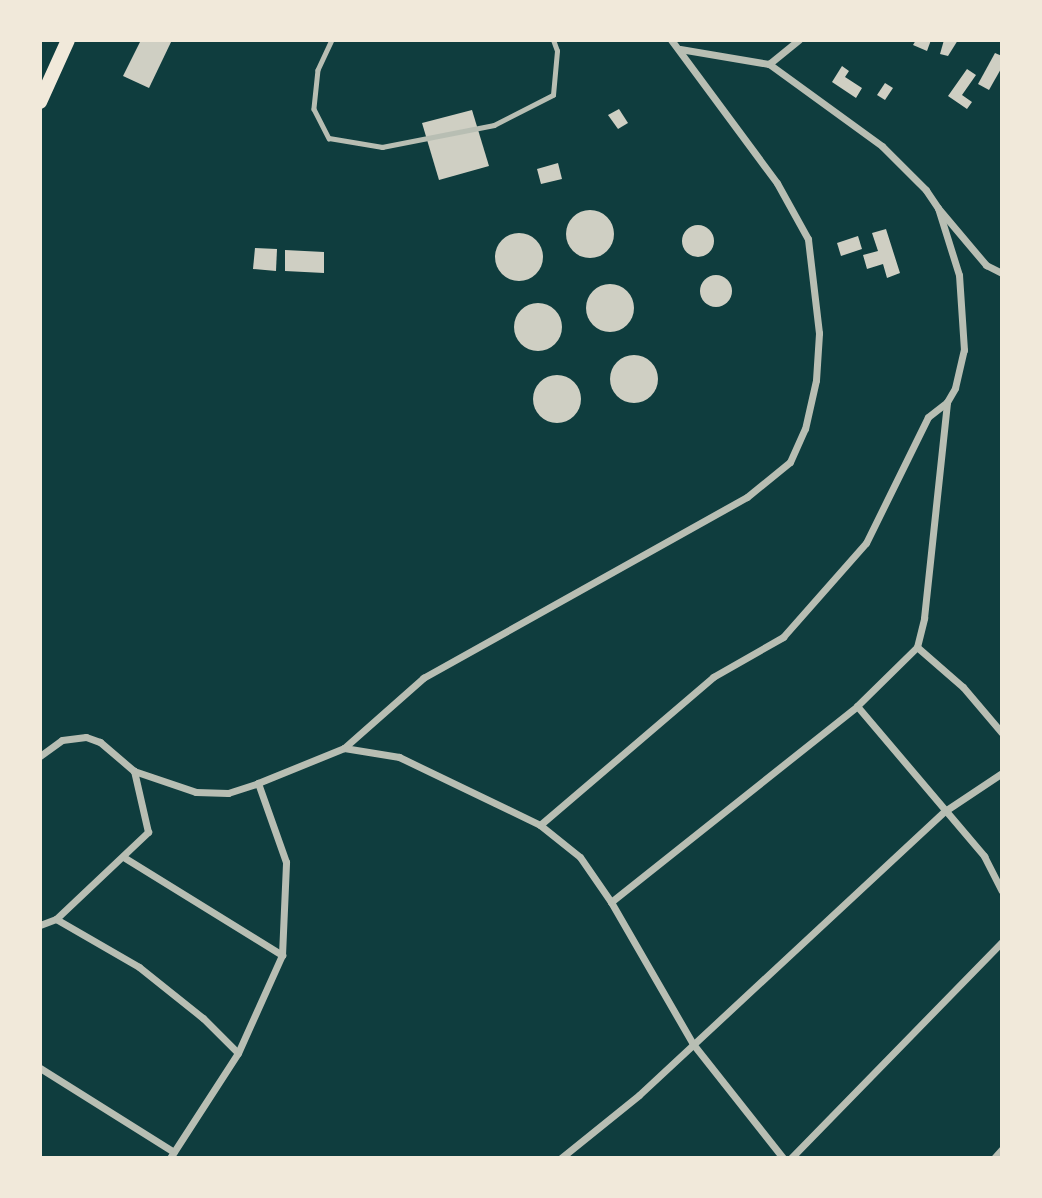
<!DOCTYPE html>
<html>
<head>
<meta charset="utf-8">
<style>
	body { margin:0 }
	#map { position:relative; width:1042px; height:1198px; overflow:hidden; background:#0f3d3e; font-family:Mulish,sans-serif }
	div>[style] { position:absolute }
	.building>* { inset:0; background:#cfcfc3 }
	.round { border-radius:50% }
	.service>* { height:4.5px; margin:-2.25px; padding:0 2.25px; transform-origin:2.25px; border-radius:2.25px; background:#b8beb3 }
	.minor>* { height:7px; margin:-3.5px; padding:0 3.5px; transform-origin:3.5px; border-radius:3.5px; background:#b8beb3 }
	.trunk>* { height:14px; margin:-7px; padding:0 7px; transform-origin:7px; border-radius:7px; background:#f1e9da }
	span { translate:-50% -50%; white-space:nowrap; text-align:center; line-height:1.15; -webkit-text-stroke:7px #f1e9da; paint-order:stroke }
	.frame { position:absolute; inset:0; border:42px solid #f1e9da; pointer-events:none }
</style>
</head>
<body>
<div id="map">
	<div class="building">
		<div style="clip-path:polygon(141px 40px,172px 40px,149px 88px,123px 76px)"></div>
		<div style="clip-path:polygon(916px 40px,931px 40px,927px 51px,913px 45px)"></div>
		<div style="clip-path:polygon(944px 40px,958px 40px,948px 56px,940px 54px)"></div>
		<div style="clip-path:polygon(995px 53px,1002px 56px,1002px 67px,989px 90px,978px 84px)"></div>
		<div style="clip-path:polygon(842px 66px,849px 71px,845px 77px,862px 88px,856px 98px,832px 82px)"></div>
		<div style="clip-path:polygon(967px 69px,976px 75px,962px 95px,972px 102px,967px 109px,948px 96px)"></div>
		<div style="clip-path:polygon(885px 83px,893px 88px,885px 100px,877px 95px)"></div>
		<div style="clip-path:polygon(619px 109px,628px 123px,618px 129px,608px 115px)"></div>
		<div style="clip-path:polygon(472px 110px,489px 166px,439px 180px,422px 123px)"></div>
		<div style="clip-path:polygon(558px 163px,562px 179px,541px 184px,537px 169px)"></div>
		<div class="round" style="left:566px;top:210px;width:48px;height:48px"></div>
		<div class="round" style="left:682px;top:225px;width:32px;height:32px"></div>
		<div style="clip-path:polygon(886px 229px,900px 273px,887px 278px,883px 264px,867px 269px,863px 255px,878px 251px,872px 233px)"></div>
		<div class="round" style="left:495px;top:233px;width:48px;height:48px"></div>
		<div style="clip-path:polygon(858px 236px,862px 249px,841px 256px,837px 243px)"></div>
		<div style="clip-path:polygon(255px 248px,277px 249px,276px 271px,253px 269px)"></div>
		<div style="clip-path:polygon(285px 250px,324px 252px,324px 273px,285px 271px)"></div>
		<div class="round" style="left:700px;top:275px;width:32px;height:32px"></div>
		<div class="round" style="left:586px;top:284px;width:48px;height:48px"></div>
		<div class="round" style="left:514px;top:303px;width:48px;height:48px"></div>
		<div class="round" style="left:610px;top:355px;width:48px;height:48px"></div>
		<div class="round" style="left:533px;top:375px;width:48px;height:48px"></div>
	</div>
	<div class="service">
		<div style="left:332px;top:40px;width:33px;rotate:115deg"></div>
		<div style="left:318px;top:70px;width:39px;rotate:96deg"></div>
		<div style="left:314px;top:109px;width:33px;rotate:63deg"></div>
		<div style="left:329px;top:138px;width:54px;rotate:9.6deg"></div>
		<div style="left:382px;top:147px;width:114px;rotate:-11.1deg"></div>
		<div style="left:494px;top:125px;width:66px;rotate:-27deg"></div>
		<div style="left:553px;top:95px;width:44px;rotate:-84.8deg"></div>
		<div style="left:557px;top:51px;width:12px;rotate:-110deg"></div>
	</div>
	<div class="minor">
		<div style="left:680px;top:49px;width:90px;rotate:9.6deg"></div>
		<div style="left:938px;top:208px;width:75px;rotate:49.9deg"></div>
		<div style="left:986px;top:265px;width:18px;rotate:27deg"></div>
		<div style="left:917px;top:647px;width:61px;rotate:41deg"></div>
		<div style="left:963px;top:687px;width:60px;rotate:49.7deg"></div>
		<div style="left:857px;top:706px;width:197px;rotate:49.7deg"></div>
		<div style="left:984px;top:856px;width:39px;rotate:63deg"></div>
		<div style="left:344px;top:748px;width:56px;rotate:9.3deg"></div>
		<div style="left:399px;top:757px;width:157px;rotate:25.7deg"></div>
		<div style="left:540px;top:825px;width:51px;rotate:38.7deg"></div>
		<div style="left:580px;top:857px;width:55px;rotate:55.4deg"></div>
		<div style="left:611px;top:902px;width:164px;rotate:60deg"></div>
		<div style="left:693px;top:1044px;width:145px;rotate:51.7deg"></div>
		<div style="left:40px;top:756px;width:27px;rotate:-36deg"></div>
		<div style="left:62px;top:740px;width:24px;rotate:-7deg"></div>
		<div style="left:86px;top:737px;width:15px;rotate:20deg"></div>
		<div style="left:100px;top:742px;width:45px;rotate:40.5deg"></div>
		<div style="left:134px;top:771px;width:65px;rotate:18.7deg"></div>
		<div style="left:196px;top:792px;width:32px;rotate:2deg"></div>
		<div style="left:228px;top:793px;width:32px;rotate:-18deg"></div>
		<div style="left:258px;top:783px;width:93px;rotate:-22.1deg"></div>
		<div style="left:344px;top:748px;width:106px;rotate:-41.5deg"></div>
		<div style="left:423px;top:678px;width:371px;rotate:-29.2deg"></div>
		<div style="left:747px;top:497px;width:55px;rotate:-39.1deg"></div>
		<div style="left:790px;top:462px;width:36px;rotate:-66deg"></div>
		<div style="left:805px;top:429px;width:50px;rotate:-77.3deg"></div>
		<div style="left:816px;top:380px;width:47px;rotate:-86.3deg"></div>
		<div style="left:819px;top:333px;width:95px;rotate:-96.7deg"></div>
		<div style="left:808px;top:239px;width:64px;rotate:-119deg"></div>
		<div style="left:777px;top:183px;width:178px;rotate:-126.5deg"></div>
		<div style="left:540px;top:825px;width:228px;rotate:-40.5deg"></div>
		<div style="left:713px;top:677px;width:81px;rotate:-29.7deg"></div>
		<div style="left:783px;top:637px;width:125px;rotate:-48.6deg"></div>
		<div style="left:866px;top:543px;width:140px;rotate:-63.8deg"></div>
		<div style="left:928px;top:417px;width:24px;rotate:-38deg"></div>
		<div style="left:125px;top:858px;width:185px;rotate:31.7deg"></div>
		<div style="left:611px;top:902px;width:315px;rotate:-38.5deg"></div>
		<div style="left:857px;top:706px;width:84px;rotate:-44.5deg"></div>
		<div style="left:917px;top:647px;width:30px;rotate:-76deg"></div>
		<div style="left:924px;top:618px;width:217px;rotate:-83.9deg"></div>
		<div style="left:947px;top:402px;width:16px;rotate:-60deg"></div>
		<div style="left:955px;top:388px;width:39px;rotate:-77deg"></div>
		<div style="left:964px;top:350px;width:75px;rotate:-93.8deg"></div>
		<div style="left:959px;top:275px;width:70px;rotate:-107.4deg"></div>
		<div style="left:938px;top:208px;width:22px;rotate:-124deg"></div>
		<div style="left:926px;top:190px;width:62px;rotate:-135deg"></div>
		<div style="left:882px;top:146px;width:140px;rotate:-144deg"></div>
		<div style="left:769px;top:64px;width:38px;rotate:-39deg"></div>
		<div style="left:56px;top:919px;width:96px;rotate:30deg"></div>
		<div style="left:139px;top:967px;width:82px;rotate:38.6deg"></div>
		<div style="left:203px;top:1018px;width:49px;rotate:45deg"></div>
		<div style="left:40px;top:925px;width:17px;rotate:-21deg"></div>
		<div style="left:56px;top:919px;width:127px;rotate:-43.4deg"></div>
		<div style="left:148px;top:832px;width:63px;rotate:-102.9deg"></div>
		<div style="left:40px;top:1068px;width:158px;rotate:32.1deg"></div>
		<div style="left:170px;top:1158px;width:125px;rotate:-57.1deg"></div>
		<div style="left:238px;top:1053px;width:107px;rotate:-65.8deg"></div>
		<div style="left:282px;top:955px;width:93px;rotate:-87.5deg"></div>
		<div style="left:286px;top:862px;width:84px;rotate:-109.5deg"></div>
		<div style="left:561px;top:1158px;width:100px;rotate:-38.9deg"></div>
		<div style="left:639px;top:1095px;width:417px;rotate:-42.9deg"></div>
		<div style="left:945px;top:811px;width:69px;rotate:-33.7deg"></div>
		<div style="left:791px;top:1158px;width:302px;rotate:-45.7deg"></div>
		<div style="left:994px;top:1158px;width:12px;rotate:-48deg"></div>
	</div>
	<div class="trunk">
		<div style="left:40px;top:102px;width:68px;rotate:-65.7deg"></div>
	</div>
	<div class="frame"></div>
</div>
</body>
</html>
